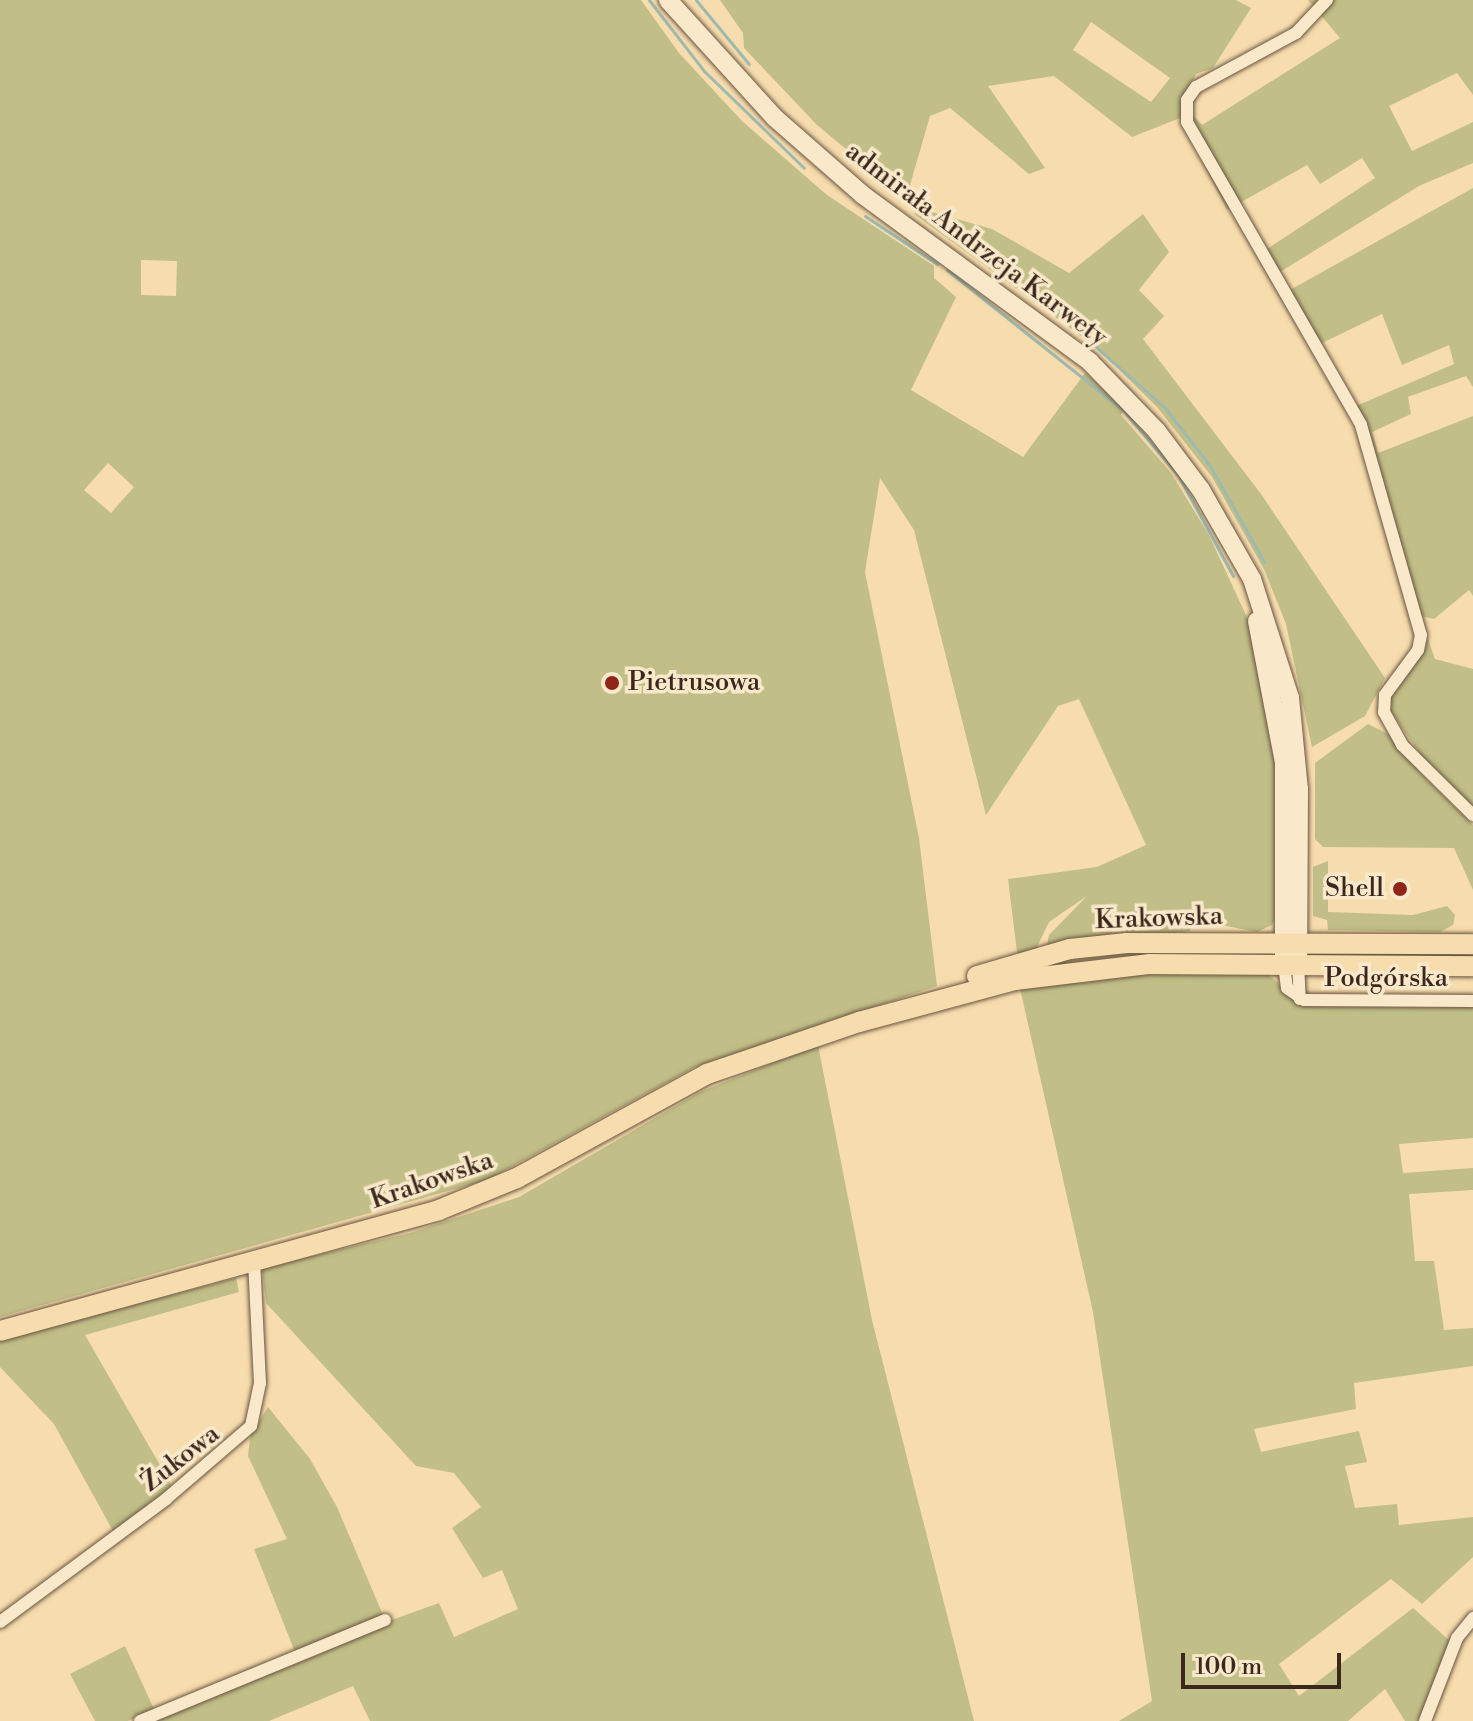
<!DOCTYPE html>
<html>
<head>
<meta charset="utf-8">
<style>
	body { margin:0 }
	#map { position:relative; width:1473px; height:1721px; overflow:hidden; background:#f7dcad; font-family:"Libre Bodoni",serif }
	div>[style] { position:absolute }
	.green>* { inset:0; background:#c1bf87 }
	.stream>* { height:3px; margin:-1.5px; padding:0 1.5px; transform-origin:1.5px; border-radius:1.5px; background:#9ebaaf }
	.roads { filter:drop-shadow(0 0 2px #695441) drop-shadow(0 0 2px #695441) }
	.street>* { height:12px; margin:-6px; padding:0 6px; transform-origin:6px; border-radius:6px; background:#fae8ca }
	.secondary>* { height:18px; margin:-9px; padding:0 9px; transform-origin:9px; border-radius:9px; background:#fae8ca }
	.primary>* { height:20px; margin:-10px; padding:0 10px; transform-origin:10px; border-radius:10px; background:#f7dcad }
	.dots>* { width:22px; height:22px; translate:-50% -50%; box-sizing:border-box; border:4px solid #fae8ca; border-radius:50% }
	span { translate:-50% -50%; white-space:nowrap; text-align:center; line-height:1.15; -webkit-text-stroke:7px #fae8ca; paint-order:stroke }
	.street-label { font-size:26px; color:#3a271d }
	.poi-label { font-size:26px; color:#3a271d }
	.left { translate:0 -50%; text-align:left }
	.right { translate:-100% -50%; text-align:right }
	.scale { position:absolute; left:1181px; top:1653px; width:160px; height:36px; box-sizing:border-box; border:4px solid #3a271d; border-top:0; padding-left:10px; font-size:24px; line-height:28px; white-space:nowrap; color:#3a271d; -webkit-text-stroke:6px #fae8ca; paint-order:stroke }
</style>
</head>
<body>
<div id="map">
	<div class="green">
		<div style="clip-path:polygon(evenodd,0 0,641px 0,679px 53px,742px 121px,827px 195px,934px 266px,934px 278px,956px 297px,911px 390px,1023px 457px,1085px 373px,1125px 408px,1121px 415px,1171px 473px,1209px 535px,1257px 639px,1276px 761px,1278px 910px,1272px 925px,1257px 932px,1191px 919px,1190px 931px,1046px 949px,1049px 935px,1087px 896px,1049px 922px,1035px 951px,1018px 960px,1008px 879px,1097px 867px,1146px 845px,1079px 699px,1058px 706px,986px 815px,914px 530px,880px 478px,865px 572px,919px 838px,937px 986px,695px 1067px,487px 1180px,0 1317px,0 0,141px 260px,177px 261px,176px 296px,141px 295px,141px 260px,0 0,108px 463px,134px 487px,111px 513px,84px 490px,108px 463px)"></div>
		<div style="clip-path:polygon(evenodd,720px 0,1236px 0,1251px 8px,1213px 68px,1196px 74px,1182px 103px,1202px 125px,1340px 38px,1308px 0,1473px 0,1473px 95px,1457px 73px,1389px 106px,1412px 151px,1473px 122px,1473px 163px,1419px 186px,1280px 272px,1267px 249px,1375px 178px,1362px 158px,1320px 184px,1307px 165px,1227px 210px,1180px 118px,1132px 137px,1054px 76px,988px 86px,1045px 168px,1029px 174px,950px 108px,930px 116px,906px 199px,817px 125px,744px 48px,743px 33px,720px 0,1091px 22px,1170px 78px,1151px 102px,1073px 50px,1091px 22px)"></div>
		<div style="clip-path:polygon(1473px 188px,1473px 387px,1466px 376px,1408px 397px,1411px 414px,1372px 432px,1378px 453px,1473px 416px,1473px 596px,1469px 590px,1434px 619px,1421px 616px,1356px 406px,1454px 364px,1449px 345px,1402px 365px,1382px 314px,1320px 344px,1290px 290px)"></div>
		<div style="clip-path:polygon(918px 208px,992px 229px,1069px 273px,1143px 214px,1169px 252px,1139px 290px,1164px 316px,1143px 339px,1261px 494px,1385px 678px,1365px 716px,1312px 747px,1286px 624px,1264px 569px,1212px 477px,1157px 407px,1095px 346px,914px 214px)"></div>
		<div style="clip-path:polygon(1428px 639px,1435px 659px,1473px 669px,1473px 809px,1423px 758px,1388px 707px,1389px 696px)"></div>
		<div style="clip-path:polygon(1368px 724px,1394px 737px,1421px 774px,1473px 825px,1473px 890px,1454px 848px,1323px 847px,1315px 839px,1315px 763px)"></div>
		<div style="clip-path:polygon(1328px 861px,1328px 912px,1413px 915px,1447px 906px,1455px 915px,1453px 925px,1440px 932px,1328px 930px,1327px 920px,1313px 916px,1313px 867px)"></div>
		<div style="clip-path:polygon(1266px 972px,1302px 1005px,1473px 1005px,1473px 1138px,1399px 1144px,1403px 1173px,1473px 1168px,1473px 1190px,1409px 1194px,1415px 1261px,1434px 1261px,1444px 1330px,1473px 1328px,1473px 1366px,1354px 1383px,1356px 1409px,1254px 1429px,1261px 1452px,1359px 1431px,1367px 1462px,1345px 1466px,1355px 1508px,1397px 1504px,1399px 1525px,1473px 1517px,1473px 1557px,1422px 1604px,1391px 1579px,1279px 1664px,1299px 1696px,1413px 1608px,1450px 1641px,1418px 1721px,1405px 1721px,1385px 1689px,1348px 1721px,1119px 1721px,1152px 1701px,1093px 1312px,1019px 984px,1101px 974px)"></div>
		<div style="clip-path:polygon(818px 1045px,872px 1320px,974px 1721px,370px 1721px,353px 1686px,269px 1721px,156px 1721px,295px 1652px,254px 1549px,287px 1539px,248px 1456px,250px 1437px,268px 1407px,310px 1459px,337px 1507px,386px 1622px,439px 1603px,454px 1637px,518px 1609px,502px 1570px,483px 1578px,452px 1528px,481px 1507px,454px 1473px,416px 1466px,266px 1303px,262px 1268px,410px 1233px,519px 1197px,700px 1092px)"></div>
		<div style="clip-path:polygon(236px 1278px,239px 1292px,85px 1335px,172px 1486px,113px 1531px,54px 1424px,0 1367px,0 1340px)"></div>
		<div style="clip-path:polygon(125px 1646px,154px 1709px,128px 1721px,95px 1721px,70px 1674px)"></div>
	</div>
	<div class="stream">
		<div style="left:649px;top:0;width:90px;rotate:52.2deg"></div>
		<div style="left:704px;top:71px;width:139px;rotate:44.1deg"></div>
		<div style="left:696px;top:0;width:83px;rotate:50.4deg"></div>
		<div style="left:865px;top:216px;width:87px;rotate:33.7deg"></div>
		<div style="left:942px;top:227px;width:121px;rotate:35.9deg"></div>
		<div style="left:947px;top:270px;width:226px;rotate:38.5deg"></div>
		<div style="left:1124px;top:411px;width:84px;rotate:49.8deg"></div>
		<div style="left:1178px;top:475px;width:115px;rotate:61.4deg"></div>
		<div style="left:1052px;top:308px;width:151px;rotate:41.5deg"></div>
		<div style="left:1165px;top:408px;width:73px;rotate:52.2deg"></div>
		<div style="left:1210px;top:466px;width:110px;rotate:60.6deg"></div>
	</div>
	<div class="roads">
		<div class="street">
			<div style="left:1327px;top:0;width:45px;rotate:133.2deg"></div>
			<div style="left:1296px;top:33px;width:114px;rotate:151.6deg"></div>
			<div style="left:1196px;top:87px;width:16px;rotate:125deg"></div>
			<div style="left:1187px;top:100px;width:22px;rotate:90deg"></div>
			<div style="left:1187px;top:122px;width:349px;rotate:60.1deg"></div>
			<div style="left:1361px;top:425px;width:218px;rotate:74.1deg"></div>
			<div style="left:1421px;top:635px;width:15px;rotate:101deg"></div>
			<div style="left:1418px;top:650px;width:56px;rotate:126.3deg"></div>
			<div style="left:1385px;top:695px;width:17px;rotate:93deg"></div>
			<div style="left:1384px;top:712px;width:38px;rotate:61deg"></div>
			<div style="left:1402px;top:745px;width:100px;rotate:44.6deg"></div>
			<div style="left:1284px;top:964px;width:24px;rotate:83deg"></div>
			<div style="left:1287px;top:988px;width:21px;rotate:35deg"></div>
			<div style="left:1304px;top:1000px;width:169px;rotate:0.3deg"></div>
			<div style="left:1298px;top:964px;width:35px;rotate:87deg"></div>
			<div style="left:0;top:1622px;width:207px;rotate:-36.5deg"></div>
			<div style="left:166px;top:1499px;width:112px;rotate:-40.7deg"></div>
			<div style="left:251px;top:1426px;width:44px;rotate:-78.2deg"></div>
			<div style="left:260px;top:1383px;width:121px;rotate:-92.8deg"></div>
			<div style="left:140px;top:1721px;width:265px;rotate:-22.4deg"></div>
			<div style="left:1425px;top:1721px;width:89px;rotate:-68.9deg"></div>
			<div style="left:1457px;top:1638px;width:26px;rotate:-51deg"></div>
		</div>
		<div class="secondary">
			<div style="left:668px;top:0;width:159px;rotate:47.8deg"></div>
			<div style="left:775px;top:118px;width:117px;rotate:41.2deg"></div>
			<div style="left:863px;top:195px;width:282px;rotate:36.3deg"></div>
			<div style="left:1090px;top:362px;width:95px;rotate:45.9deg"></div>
			<div style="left:1156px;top:430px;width:75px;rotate:53.1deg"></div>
			<div style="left:1201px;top:490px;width:103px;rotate:60.2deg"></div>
			<div style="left:1252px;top:579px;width:125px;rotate:72.3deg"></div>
			<div style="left:1290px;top:698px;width:91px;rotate:84.4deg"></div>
			<div style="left:1299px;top:789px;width:168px;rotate:90.3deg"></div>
			<div style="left:1257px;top:621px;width:144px;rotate:79.2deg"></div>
			<div style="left:1284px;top:762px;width:195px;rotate:90deg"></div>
		</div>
		<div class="primary">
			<div style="left:977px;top:976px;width:97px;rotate:-16.2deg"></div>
			<div style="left:1070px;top:949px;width:57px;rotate:-6deg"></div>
			<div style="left:1127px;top:943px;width:346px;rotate:0.2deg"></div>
			<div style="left:0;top:1331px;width:455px;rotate:-15.4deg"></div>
			<div style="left:439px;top:1210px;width:84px;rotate:-22.3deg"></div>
			<div style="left:517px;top:1178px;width:217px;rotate:-28.7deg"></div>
			<div style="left:707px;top:1074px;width:161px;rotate:-18.9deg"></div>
			<div style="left:859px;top:1022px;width:162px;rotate:-15.1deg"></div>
			<div style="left:1015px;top:980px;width:136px;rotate:-6.8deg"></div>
			<div style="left:1150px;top:964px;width:323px;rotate:0.4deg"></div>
		</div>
	</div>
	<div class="dots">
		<div style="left:612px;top:683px;background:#8f2418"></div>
		<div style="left:1400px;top:889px;background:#8f2418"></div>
	</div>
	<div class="street-label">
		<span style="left:976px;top:245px;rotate:37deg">admirała Andrzeja Karwety</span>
		<span style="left:1159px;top:919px;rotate:-2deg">Krakowska</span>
		<span style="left:1386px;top:979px">Podgórska</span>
		<span style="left:432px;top:1181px;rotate:-19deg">Krakowska</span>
		<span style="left:181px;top:1459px;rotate:-38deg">Żukowa</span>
	</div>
	<div class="poi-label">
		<span class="left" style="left:628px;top:683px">Pietrusowa</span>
		<span class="right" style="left:1384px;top:889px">Shell</span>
	</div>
	<div class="scale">100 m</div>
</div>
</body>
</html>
